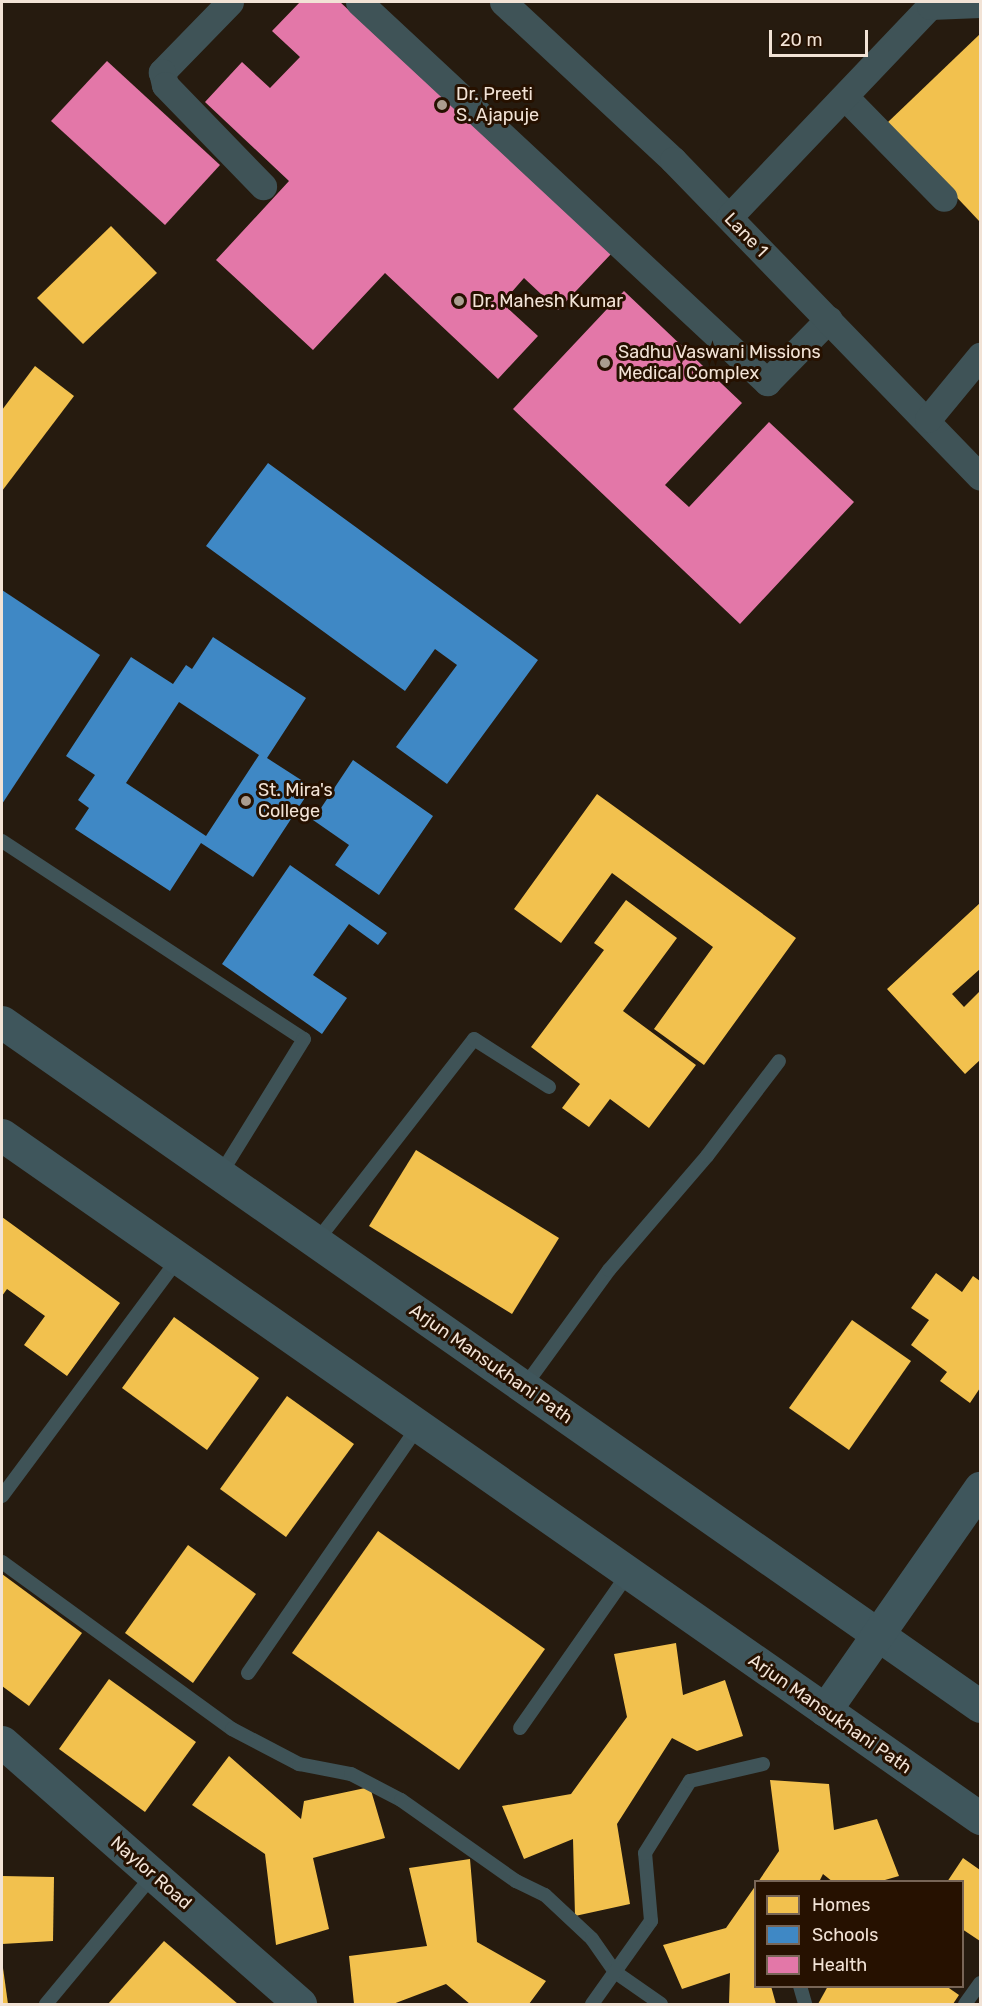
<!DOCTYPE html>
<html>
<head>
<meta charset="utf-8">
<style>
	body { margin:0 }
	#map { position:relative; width:982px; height:2006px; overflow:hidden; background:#261b0f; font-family:Rubik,sans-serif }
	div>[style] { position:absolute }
	.homes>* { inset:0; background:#f2c14e }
	.schools>* { inset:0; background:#3f88c5 }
	.health>* { inset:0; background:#e377a8 }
	.lane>* { height:14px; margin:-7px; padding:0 7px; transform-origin:7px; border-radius:7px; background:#3f5357 }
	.street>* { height:27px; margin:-13.5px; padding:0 13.5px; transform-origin:13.5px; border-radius:13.5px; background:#3f5357 }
	.secondary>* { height:33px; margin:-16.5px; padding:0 16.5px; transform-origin:16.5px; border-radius:16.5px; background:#3f565c }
	.dots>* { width:16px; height:16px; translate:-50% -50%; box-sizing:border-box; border:3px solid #261100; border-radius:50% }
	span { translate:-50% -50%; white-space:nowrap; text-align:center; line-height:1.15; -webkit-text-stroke:6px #261100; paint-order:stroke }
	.poi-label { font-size:18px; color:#f2e3d6 }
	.left { translate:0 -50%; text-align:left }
	.street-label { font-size:18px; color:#f2e3d6 }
	.frame { position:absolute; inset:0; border:3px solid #f2e3d6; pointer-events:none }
	.legend { position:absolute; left:754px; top:1880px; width:210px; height:108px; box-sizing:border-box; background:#261100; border:2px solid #786556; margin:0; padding:8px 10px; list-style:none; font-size:18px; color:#f2e3d6 }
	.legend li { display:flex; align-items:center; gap:12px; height:30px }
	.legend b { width:30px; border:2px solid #786556 }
	.scale { position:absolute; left:769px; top:30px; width:99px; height:27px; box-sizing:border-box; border:3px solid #f2e3d6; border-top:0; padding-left:8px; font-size:18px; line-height:21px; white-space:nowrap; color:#f2e3d6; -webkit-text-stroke:4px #261100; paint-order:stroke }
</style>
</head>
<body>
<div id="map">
	<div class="homes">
		<div style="clip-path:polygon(980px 34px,980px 222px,887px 123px)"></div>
		<div style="clip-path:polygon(111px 226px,157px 273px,83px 344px,37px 298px)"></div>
		<div style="clip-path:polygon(35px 366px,74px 396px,2px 491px,2px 410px)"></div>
		<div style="clip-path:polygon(597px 794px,796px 938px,704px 1065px,654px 1029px,713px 947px,612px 873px,561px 943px,514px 909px)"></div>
		<div style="clip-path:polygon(626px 900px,677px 938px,623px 1011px,696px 1065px,649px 1128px,610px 1099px,589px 1127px,562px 1108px,580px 1084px,531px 1047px,604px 950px,594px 943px)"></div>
		<div style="clip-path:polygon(980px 903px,980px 969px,952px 994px,964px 1007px,980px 991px,980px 1060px,965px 1074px,887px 989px)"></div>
		<div style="clip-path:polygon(416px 1150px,559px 1238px,512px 1314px,369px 1226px)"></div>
		<div style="clip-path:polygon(2px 1217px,120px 1303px,67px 1376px,24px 1345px,45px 1316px,7px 1289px,2px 1296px)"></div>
		<div style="clip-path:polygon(936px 1273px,962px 1292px,973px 1276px,980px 1281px,980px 1388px,970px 1403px,940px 1381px,947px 1372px,911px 1345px,929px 1320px,911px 1308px)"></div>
		<div style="clip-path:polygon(174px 1317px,259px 1378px,207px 1450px,122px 1388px)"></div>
		<div style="clip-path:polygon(852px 1320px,911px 1361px,849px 1450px,789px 1408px)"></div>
		<div style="clip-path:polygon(287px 1396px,354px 1444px,286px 1537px,220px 1489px)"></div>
		<div style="clip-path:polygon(378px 1531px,545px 1649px,459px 1770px,292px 1653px)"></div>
		<div style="clip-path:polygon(188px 1545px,256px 1594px,193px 1683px,125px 1633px)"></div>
		<div style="clip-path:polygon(2px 1574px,82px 1633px,29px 1706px,2px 1686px)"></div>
		<div style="clip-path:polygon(676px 1643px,683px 1695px,725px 1680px,743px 1736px,697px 1751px,672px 1738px,617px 1824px,630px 1904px,575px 1916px,573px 1839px,524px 1859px,502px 1806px,571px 1794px,627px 1717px,614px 1654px)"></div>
		<div style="clip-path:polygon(109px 1679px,196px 1742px,145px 1812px,59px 1749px)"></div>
		<div style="clip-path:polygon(229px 1756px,301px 1819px,304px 1801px,370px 1787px,385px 1838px,313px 1858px,329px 1929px,276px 1945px,265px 1854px,192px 1805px)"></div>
		<div style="clip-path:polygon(770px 1780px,829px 1784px,834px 1830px,877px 1819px,899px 1876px,878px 1882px,833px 1882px,823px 1874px,819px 1882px,758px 1882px,779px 1851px)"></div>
		<div style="clip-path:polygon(963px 1858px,980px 1870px,980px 1941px,962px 1929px,962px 1882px,947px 1882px)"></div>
		<div style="clip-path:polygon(470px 1859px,477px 1942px,546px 1981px,529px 2004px,470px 2004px,446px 1984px,393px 2004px,354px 2004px,349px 1956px,427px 1946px,409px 1868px)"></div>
		<div style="clip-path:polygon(2px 1876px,54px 1877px,53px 1941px,2px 1944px)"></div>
		<div style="clip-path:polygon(756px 1885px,756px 1986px,771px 1986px,776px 2004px,729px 2004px,730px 1973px,682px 1989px,663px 1945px,726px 1928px)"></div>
		<div style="clip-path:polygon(164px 1941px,238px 2004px,108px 2004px)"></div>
		<div style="clip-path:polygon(3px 1968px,8px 2004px,2px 2004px)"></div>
		<div style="clip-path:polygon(828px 1986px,946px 1986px,959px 1995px,953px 2004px,818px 2004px)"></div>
	</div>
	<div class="schools">
		<div style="clip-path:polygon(268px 463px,538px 660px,447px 784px,396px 747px,457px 665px,435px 649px,405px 691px,206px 546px)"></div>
		<div style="clip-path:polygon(2px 590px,100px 655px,2px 804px)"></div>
		<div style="clip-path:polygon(evenodd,213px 637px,306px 698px,267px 758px,312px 787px,253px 877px,201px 843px,170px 891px,75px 829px,89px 808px,78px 800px,95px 775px,66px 756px,131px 657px,173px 684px,186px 665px,192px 669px,213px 637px,179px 702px,259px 755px,206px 836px,126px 783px,179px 702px)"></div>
		<div style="clip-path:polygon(353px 760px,433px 816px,379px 895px,335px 865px,349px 845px,313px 820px)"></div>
		<div style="clip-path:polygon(290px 865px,387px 933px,378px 945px,349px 924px,313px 975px,347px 998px,322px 1034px,222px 964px)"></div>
	</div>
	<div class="health">
		<div style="clip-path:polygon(300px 2px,340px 2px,611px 254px,558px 310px,524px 278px,502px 303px,538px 336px,498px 379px,385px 273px,313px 350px,216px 260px,289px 181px,205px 102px,242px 62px,270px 88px,300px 57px,272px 31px)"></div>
		<div style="clip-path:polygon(107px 61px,220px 165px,165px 225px,51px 121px)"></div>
		<div style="clip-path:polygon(624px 291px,742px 403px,665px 485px,689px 507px,769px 422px,854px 502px,740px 624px,513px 409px)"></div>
	</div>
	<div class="lane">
		<div style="left:2px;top:841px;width:361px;rotate:33.3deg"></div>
		<div style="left:304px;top:1039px;width:160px;rotate:121.7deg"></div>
		<div style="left:316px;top:1242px;width:257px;rotate:-52.1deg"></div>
		<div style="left:474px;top:1039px;width:89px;rotate:32.6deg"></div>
		<div style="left:524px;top:1387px;width:145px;rotate:-54deg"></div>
		<div style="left:609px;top:1270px;width:150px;rotate:-49.3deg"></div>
		<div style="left:707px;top:1156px;width:119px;rotate:-52.8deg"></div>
		<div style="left:2px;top:1496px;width:295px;rotate:-53.4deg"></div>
		<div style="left:2px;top:1562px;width:284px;rotate:36deg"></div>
		<div style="left:232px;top:1729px;width:76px;rotate:27.6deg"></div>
		<div style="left:299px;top:1764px;width:53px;rotate:10.9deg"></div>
		<div style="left:351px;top:1774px;width:56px;rotate:27.5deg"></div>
		<div style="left:401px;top:1800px;width:141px;rotate:35.2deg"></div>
		<div style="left:516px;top:1881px;width:32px;rotate:26deg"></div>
		<div style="left:545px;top:1895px;width:64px;rotate:43.1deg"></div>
		<div style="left:592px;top:1939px;width:40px;rotate:55.1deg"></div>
		<div style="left:615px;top:1972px;width:56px;rotate:34.8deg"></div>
		<div style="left:248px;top:1673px;width:298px;rotate:-55.4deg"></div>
		<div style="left:520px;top:1728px;width:188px;rotate:-55deg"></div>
		<div style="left:800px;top:1986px;width:19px;rotate:74deg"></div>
		<div style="left:46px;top:2004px;width:168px;rotate:-50.3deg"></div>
		<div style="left:592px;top:2004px;width:102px;rotate:-54.6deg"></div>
		<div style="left:651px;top:1921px;width:68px;rotate:-95deg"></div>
		<div style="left:645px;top:1853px;width:85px;rotate:-58deg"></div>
		<div style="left:690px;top:1781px;width:75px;rotate:-13.1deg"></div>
		<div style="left:965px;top:2004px;width:26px;rotate:-54deg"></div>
	</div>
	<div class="street">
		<div style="left:230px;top:2px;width:98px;rotate:134.2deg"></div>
		<div style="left:162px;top:72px;width:13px;rotate:77deg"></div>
		<div style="left:165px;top:85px;width:141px;rotate:45.9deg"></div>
		<div style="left:359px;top:2px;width:558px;rotate:42.96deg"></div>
		<div style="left:767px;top:382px;width:88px;rotate:-45.5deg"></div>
		<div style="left:503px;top:2px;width:232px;rotate:42.9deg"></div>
		<div style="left:673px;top:160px;width:441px;rotate:45.9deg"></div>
		<div style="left:845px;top:97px;width:141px;rotate:45.6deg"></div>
		<div style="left:729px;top:217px;width:291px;rotate:-46.4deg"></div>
		<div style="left:930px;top:6px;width:50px;rotate:-2.3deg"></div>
		<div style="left:928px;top:419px;width:82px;rotate:-50.5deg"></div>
	</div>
	<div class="secondary">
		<div style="left:2px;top:1022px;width:1193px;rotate:34.97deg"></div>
		<div style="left:2px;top:1135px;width:1193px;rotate:34.93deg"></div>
		<div style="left:825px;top:1710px;width:271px;rotate:-55.1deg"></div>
		<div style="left:2px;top:1742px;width:397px;rotate:41.3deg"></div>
	</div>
	<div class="dots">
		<div style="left:442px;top:105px;background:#ab9d90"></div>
		<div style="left:459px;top:301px;background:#ab9d90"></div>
		<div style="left:605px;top:363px;background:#ab9d90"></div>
		<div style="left:246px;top:801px;background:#ab9d90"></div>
	</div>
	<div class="poi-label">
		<span class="left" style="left:456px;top:105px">Dr. Preeti<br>S. Ajapuje</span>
		<span class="left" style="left:472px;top:301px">Dr. Mahesh Kumar</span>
		<span class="left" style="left:618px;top:363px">Sadhu Vaswani Missions<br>Medical Complex</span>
		<span class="left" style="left:258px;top:801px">St. Mira's<br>College</span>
	</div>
	<div class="street-label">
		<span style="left:746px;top:235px;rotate:46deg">Lane 1</span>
		<span style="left:491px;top:1364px;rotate:35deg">Arjun Mansukhani Path</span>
		<span style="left:830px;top:1714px;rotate:35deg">Arjun Mansukhani Path</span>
		<span style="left:151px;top:1873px;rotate:41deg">Naylor Road</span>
	</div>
	<div class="frame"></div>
	<ul class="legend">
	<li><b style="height:16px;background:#f2c14e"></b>Homes</li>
	<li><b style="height:16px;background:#3f88c5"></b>Schools</li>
	<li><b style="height:16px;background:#e377a8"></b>Health</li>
	</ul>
	<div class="scale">20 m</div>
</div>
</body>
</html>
